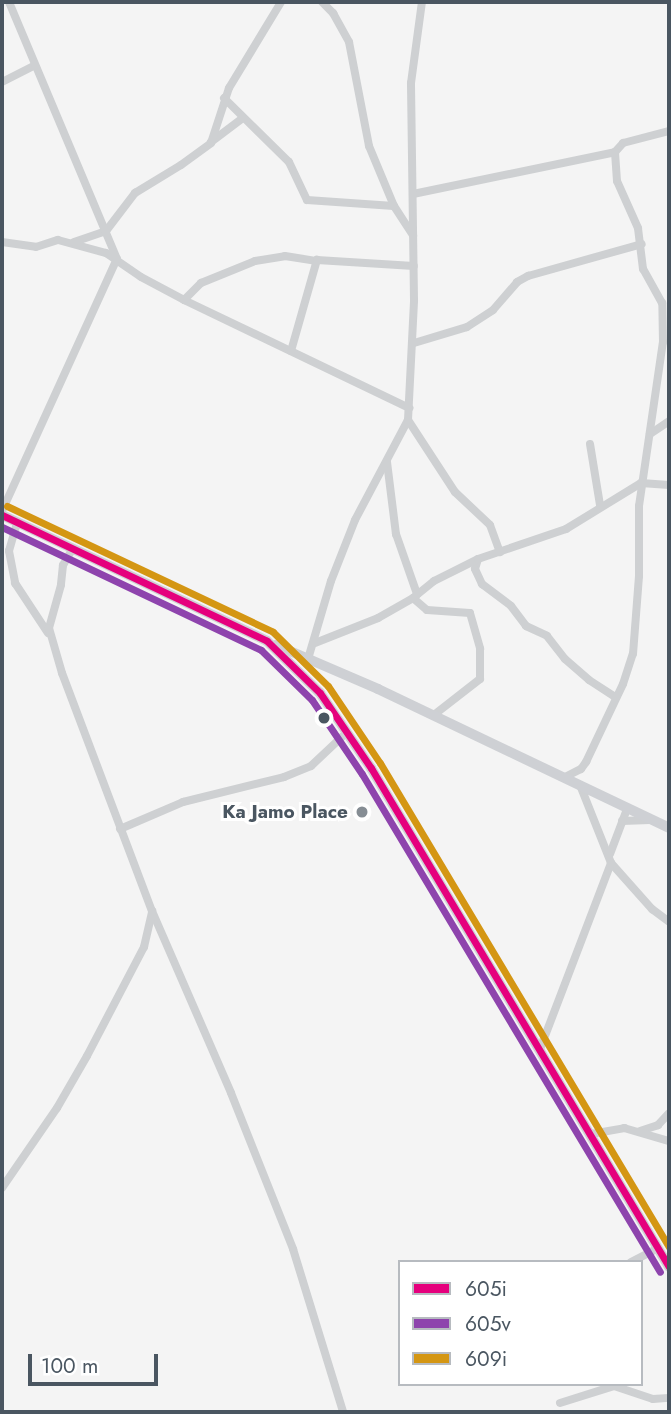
<!DOCTYPE html>
<html>
<head>
<meta charset="utf-8">
<style>
	body { margin:0 }
	#map { position:relative; width:671px; height:1414px; overflow:hidden; background:#f4f4f4; font-family:Jost,sans-serif }
	div>[style] { position:absolute }
	.street>* { height:8px; margin:-4px; padding:0 4px; transform-origin:4px; border-radius:4px; background:#ced0d2 }
	.secondary>* { height:10px; margin:-5px; padding:0 5px; transform-origin:5px; border-radius:5px; background:#ced0d4 }
	.bus-1>* { height:7px; margin:-3.5px; padding:0 3.5px; transform-origin:3.5px; border-radius:3.5px; background:#e5007d }
	.bus-2>* { height:7px; margin:-3.5px; padding:0 3.5px; transform-origin:3.5px; border-radius:3.5px; background:#8e44ad }
	.bus-3>* { height:7px; margin:-3.5px; padding:0 3.5px; transform-origin:3.5px; border-radius:3.5px; background:#d49613 }
	.dots>* { width:19px; height:19px; translate:-50% -50%; box-sizing:border-box; border:4px solid #fff; border-radius:50% }
	span { translate:-50% -50%; white-space:nowrap; text-align:center; line-height:1.15; -webkit-text-stroke:6px #fff; paint-order:stroke }
	.poi-label { font-size:19px; color:#4a5661; font-weight:700 }
	.right { translate:-100% -50%; text-align:right }
	.frame { position:absolute; inset:0; border:4px solid #4a5661; pointer-events:none }
	.legend { position:absolute; left:398px; top:1260px; width:245px; height:126px; box-sizing:border-box; background:#fff; border:2px solid #b7bbc0; margin:0; padding:9px 12px; list-style:none; font-size:21px; color:#4a5661 }
	.legend li { display:flex; align-items:center; gap:14px; height:35px }
	.legend b { width:35px; border:2px solid #b7bbc0 }
	.scale { position:absolute; left:28px; top:1354px; width:130px; height:32px; box-sizing:border-box; border:4px solid #4a5661; border-top:0; padding-left:9px; font-size:21px; line-height:24px; white-space:nowrap; color:#4a5661; -webkit-text-stroke:5px #fff; paint-order:stroke }
</style>
</head>
<body>
<div id="map">
	<div class="street">
		<div style="left:322px;top:2px;width:16px;rotate:45deg"></div>
		<div style="left:333px;top:13px;width:33px;rotate:61deg"></div>
		<div style="left:349px;top:42px;width:106px;rotate:79.1deg"></div>
		<div style="left:369px;top:146px;width:65px;rotate:67.4deg"></div>
		<div style="left:2px;top:82px;width:37px;rotate:-27deg"></div>
		<div style="left:224px;top:98px;width:91px;rotate:44.6deg"></div>
		<div style="left:289px;top:162px;width:42px;rotate:64.7deg"></div>
		<div style="left:307px;top:200px;width:87px;rotate:3.9deg"></div>
		<div style="left:394px;top:206px;width:35px;rotate:57deg"></div>
		<div style="left:211px;top:142px;width:39px;rotate:-37deg"></div>
		<div style="left:413px;top:194px;width:206px;rotate:-11.7deg"></div>
		<div style="left:615px;top:152px;width:12px;rotate:-48deg"></div>
		<div style="left:623px;top:143px;width:48px;rotate:-14.6deg"></div>
		<div style="left:2px;top:242px;width:34px;rotate:8deg"></div>
		<div style="left:36px;top:247px;width:23px;rotate:-18deg"></div>
		<div style="left:58px;top:240px;width:50px;rotate:15.2deg"></div>
		<div style="left:106px;top:253px;width:42px;rotate:34.4deg"></div>
		<div style="left:141px;top:277px;width:49px;rotate:28.1deg"></div>
		<div style="left:184px;top:300px;width:250px;rotate:25.6deg"></div>
		<div style="left:74px;top:242px;width:34px;rotate:-19deg"></div>
		<div style="left:106px;top:231px;width:48px;rotate:-52.7deg"></div>
		<div style="left:135px;top:193px;width:54px;rotate:-31.3deg"></div>
		<div style="left:181px;top:165px;width:37px;rotate:-36deg"></div>
		<div style="left:211px;top:143px;width:58px;rotate:-71.9deg"></div>
		<div style="left:229px;top:88px;width:100px;rotate:-58.8deg"></div>
		<div style="left:184px;top:300px;width:24px;rotate:-45deg"></div>
		<div style="left:201px;top:283px;width:58px;rotate:-22.2deg"></div>
		<div style="left:255px;top:261px;width:30px;rotate:-9deg"></div>
		<div style="left:285px;top:256px;width:31px;rotate:9deg"></div>
		<div style="left:414px;top:343px;width:55px;rotate:-16.8deg"></div>
		<div style="left:467px;top:327px;width:31px;rotate:-33deg"></div>
		<div style="left:493px;top:310px;width:37px;rotate:-49deg"></div>
		<div style="left:517px;top:282px;width:13px;rotate:-29deg"></div>
		<div style="left:528px;top:276px;width:118px;rotate:-15.7deg"></div>
		<div style="left:291px;top:351px;width:95px;rotate:-74.1deg"></div>
		<div style="left:317px;top:260px;width:97px;rotate:3.5deg"></div>
		<div style="left:408px;top:420px;width:86px;rotate:56.9deg"></div>
		<div style="left:455px;top:492px;width:48px;rotate:43.3deg"></div>
		<div style="left:490px;top:525px;width:29px;rotate:70deg"></div>
		<div style="left:650px;top:434px;width:23px;rotate:-34deg"></div>
		<div style="left:590px;top:444px;width:62px;rotate:80.7deg"></div>
		<div style="left:387px;top:462px;width:73px;rotate:82.9deg"></div>
		<div style="left:396px;top:534px;width:64px;rotate:70.7deg"></div>
		<div style="left:2px;top:511px;width:277px;rotate:-65.5deg"></div>
		<div style="left:117px;top:259px;width:279px;rotate:-112.8deg"></div>
		<div style="left:17px;top:523px;width:29px;rotate:106deg"></div>
		<div style="left:9px;top:551px;width:33px;rotate:79deg"></div>
		<div style="left:15px;top:583px;width:60px;rotate:56.6deg"></div>
		<div style="left:73px;top:548px;width:20px;rotate:120deg"></div>
		<div style="left:63px;top:565px;width:20px;rotate:96deg"></div>
		<div style="left:61px;top:585px;width:45px;rotate:105.6deg"></div>
		<div style="left:49px;top:628px;width:47px;rotate:73.9deg"></div>
		<div style="left:62px;top:673px;width:254px;rotate:69.3deg"></div>
		<div style="left:152px;top:911px;width:198px;rotate:66.5deg"></div>
		<div style="left:231px;top:1093px;width:168px;rotate:68.3deg"></div>
		<div style="left:293px;top:1249px;width:170px;rotate:72.9deg"></div>
		<div style="left:478px;top:559px;width:10px;rotate:107deg"></div>
		<div style="left:475px;top:569px;width:17px;rotate:65deg"></div>
		<div style="left:482px;top:584px;width:36px;rotate:37deg"></div>
		<div style="left:511px;top:606px;width:25px;rotate:53deg"></div>
		<div style="left:526px;top:626px;width:23px;rotate:25deg"></div>
		<div style="left:547px;top:636px;width:29px;rotate:52deg"></div>
		<div style="left:565px;top:659px;width:32px;rotate:41deg"></div>
		<div style="left:589px;top:680px;width:31px;rotate:33deg"></div>
		<div style="left:413px;top:598px;width:18px;rotate:41deg"></div>
		<div style="left:427px;top:610px;width:43px;rotate:4deg"></div>
		<div style="left:470px;top:613px;width:37px;rotate:74deg"></div>
		<div style="left:480px;top:649px;width:30px;rotate:90deg"></div>
		<div style="left:480px;top:679px;width:58px;rotate:142deg"></div>
		<div style="left:315px;top:643px;width:68px;rotate:-21.6deg"></div>
		<div style="left:378px;top:618px;width:40px;rotate:-29.7deg"></div>
		<div style="left:413px;top:598px;width:27px;rotate:-39deg"></div>
		<div style="left:434px;top:581px;width:49px;rotate:-26.6deg"></div>
		<div style="left:478px;top:559px;width:93px;rotate:-18.8deg"></div>
		<div style="left:566px;top:529px;width:88px;rotate:-31.5deg"></div>
		<div style="left:641px;top:483px;width:28px;rotate:4deg"></div>
		<div style="left:308px;top:659px;width:81px;rotate:-73.6deg"></div>
		<div style="left:331px;top:581px;width:66px;rotate:-68.5deg"></div>
		<div style="left:355px;top:520px;width:113px;rotate:-62.1deg"></div>
		<div style="left:408px;top:420px;width:120px;rotate:-87.1deg"></div>
		<div style="left:414px;top:300px;width:217px;rotate:-90.8deg"></div>
		<div style="left:411px;top:83px;width:82px;rotate:-82.3deg"></div>
		<div style="left:565px;top:777px;width:18px;rotate:-27deg"></div>
		<div style="left:581px;top:769px;width:9px;rotate:-54deg"></div>
		<div style="left:586px;top:762px;width:86px;rotate:-64.6deg"></div>
		<div style="left:623px;top:684px;width:32px;rotate:-72deg"></div>
		<div style="left:633px;top:654px;width:78px;rotate:-85.6deg"></div>
		<div style="left:639px;top:576px;width:70px;rotate:-90deg"></div>
		<div style="left:639px;top:506px;width:166px;rotate:-81.7deg"></div>
		<div style="left:663px;top:342px;width:39px;rotate:-91deg"></div>
		<div style="left:662px;top:303px;width:39px;rotate:-119deg"></div>
		<div style="left:643px;top:269px;width:41px;rotate:-97deg"></div>
		<div style="left:638px;top:228px;width:51px;rotate:-114.1deg"></div>
		<div style="left:617px;top:181px;width:29px;rotate:-94deg"></div>
		<div style="left:580px;top:785px;width:84px;rotate:68.3deg"></div>
		<div style="left:611px;top:863px;width:62px;rotate:48.3deg"></div>
		<div style="left:652px;top:909px;width:21px;rotate:37deg"></div>
		<div style="left:622px;top:821px;width:28px;rotate:-2deg"></div>
		<div style="left:120px;top:829px;width:69px;rotate:-23.2deg"></div>
		<div style="left:183px;top:802px;width:104px;rotate:-13.9deg"></div>
		<div style="left:284px;top:777px;width:29px;rotate:-22deg"></div>
		<div style="left:311px;top:766px;width:48px;rotate:-43.3deg"></div>
		<div style="left:610px;top:854px;width:48px;rotate:-69.3deg"></div>
		<div style="left:540px;top:1049px;width:199px;rotate:-69.1deg"></div>
		<div style="left:640px;top:1131px;width:19px;rotate:-18deg"></div>
		<div style="left:658px;top:1125px;width:16px;rotate:-47deg"></div>
		<div style="left:591px;top:1134px;width:34px;rotate:-10deg"></div>
		<div style="left:624px;top:1128px;width:47px;rotate:16.1deg"></div>
		<div style="left:2px;top:1188px;width:97px;rotate:-55.5deg"></div>
		<div style="left:57px;top:1108px;width:60px;rotate:-60deg"></div>
		<div style="left:87px;top:1056px;width:123px;rotate:-62.4deg"></div>
		<div style="left:144px;top:947px;width:37px;rotate:-77deg"></div>
		<div style="left:631px;top:1262px;width:30px;rotate:-27deg"></div>
		<div style="left:560px;top:1403px;width:57px;rotate:-17.5deg"></div>
		<div style="left:614px;top:1386px;width:41px;rotate:18.4deg"></div>
		<div style="left:653px;top:1399px;width:16px;rotate:-4deg"></div>
	</div>
	<div class="secondary">
		<div style="left:2px;top:515px;width:293px;rotate:25.4deg"></div>
		<div style="left:267px;top:641px;width:74px;rotate:44.5deg"></div>
		<div style="left:320px;top:693px;width:91px;rotate:55.8deg"></div>
		<div style="left:371px;top:768px;width:581px;rotate:59.15deg"></div>
		<div style="left:276px;top:645px;width:111px;rotate:23.3deg"></div>
		<div style="left:378px;top:689px;width:322px;rotate:25.5deg"></div>
	</div>
	<div class="bus-1">
		<div style="left:2px;top:515px;width:293px;rotate:25.4deg"></div>
		<div style="left:267px;top:641px;width:74px;rotate:44.5deg"></div>
		<div style="left:320px;top:693px;width:91px;rotate:55.8deg"></div>
		<div style="left:371px;top:768px;width:581px;rotate:59.15deg"></div>
	</div>
	<div class="bus-2">
		<div style="left:2px;top:527px;width:287px;rotate:25.4deg"></div>
		<div style="left:261px;top:650px;width:71px;rotate:44.4deg"></div>
		<div style="left:312px;top:700px;width:89px;rotate:56deg"></div>
		<div style="left:362px;top:774px;width:580px;rotate:59.1deg"></div>
	</div>
	<div class="bus-3">
		<div style="left:7px;top:506px;width:294px;rotate:25.3deg"></div>
		<div style="left:273px;top:632px;width:77px;rotate:44.5deg"></div>
		<div style="left:328px;top:686px;width:93px;rotate:56deg"></div>
		<div style="left:380px;top:763px;width:564px;rotate:59.16deg"></div>
	</div>
	<div class="dots">
		<div style="left:324px;top:718px;background:#4a5661"></div>
		<div style="left:362px;top:812px;background:#868d94"></div>
	</div>
	<div class="poi-label">
		<span class="right" style="left:348px;top:812px">Ka Jamo Place</span>
	</div>
	<div class="frame"></div>
	<ul class="legend">
	<li><b style="height:9px;background:#e5007d"></b>605i</li>
	<li><b style="height:9px;background:#8e44ad"></b>605v</li>
	<li><b style="height:9px;background:#d49613"></b>609i</li>
	</ul>
	<div class="scale">100 m</div>
</div>
</body>
</html>
